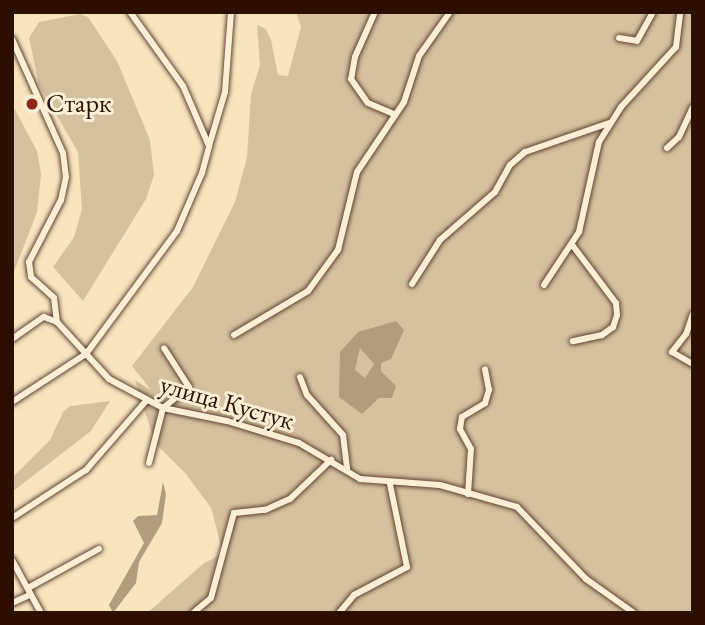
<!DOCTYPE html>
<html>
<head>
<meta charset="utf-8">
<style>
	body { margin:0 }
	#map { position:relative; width:705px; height:625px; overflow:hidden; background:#f7e5be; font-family:"EB Garamond",serif }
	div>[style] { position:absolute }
	.green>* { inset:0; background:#d5c19e }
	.water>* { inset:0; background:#b29c7e }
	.roads { filter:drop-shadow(0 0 2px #604431) drop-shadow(0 0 2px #604431) }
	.street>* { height:6px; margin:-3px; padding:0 3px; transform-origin:3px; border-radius:3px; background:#faeed5 }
	.dots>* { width:19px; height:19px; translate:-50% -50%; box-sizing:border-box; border:4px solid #faeed5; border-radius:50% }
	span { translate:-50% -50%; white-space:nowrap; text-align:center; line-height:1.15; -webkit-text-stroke:6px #faeed5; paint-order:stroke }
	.poi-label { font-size:26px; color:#2d0f02 }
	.left { translate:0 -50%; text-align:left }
	.street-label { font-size:26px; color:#2d0f02 }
	.frame { position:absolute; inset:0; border:14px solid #2d0f02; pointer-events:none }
</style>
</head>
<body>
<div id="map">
	<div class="green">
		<div style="clip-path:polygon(296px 12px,693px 12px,693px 613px,147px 613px,203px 564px,223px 553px,211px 508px,186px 474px,155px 443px,135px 380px,151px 390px,132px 366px,193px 287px,235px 202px,247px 157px,251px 94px,260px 65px,257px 25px,266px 29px,271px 40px,278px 75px,288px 76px,301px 27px)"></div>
		<div style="clip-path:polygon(80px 14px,88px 17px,117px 61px,150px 140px,154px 175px,146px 199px,83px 301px,53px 267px,74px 237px,82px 209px,78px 152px,39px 85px,29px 38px,39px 22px)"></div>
		<div style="clip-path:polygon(12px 104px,37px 151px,41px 174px,37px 212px,12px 277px)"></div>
		<div style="clip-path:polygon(110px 401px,91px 431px,12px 492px,12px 478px,50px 440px,63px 412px,70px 406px)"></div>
	</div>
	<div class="water">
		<div style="clip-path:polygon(evenodd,396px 321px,404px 330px,391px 359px,381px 363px,381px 371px,396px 386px,392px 398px,379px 398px,362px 414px,339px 397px,340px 352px,358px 332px,396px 321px,360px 348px,374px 364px,365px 378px,355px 370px,360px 348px)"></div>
		<div style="clip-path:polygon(163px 482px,166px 494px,162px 523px,139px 562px,136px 583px,113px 613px,109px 605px,144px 543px,133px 521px,138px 516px,157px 515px)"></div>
	</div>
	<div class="roads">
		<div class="street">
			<div style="left:375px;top:12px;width:49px;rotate:114deg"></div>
			<div style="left:355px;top:57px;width:22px;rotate:100deg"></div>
			<div style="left:351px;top:79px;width:29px;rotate:55deg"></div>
			<div style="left:368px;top:103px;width:30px;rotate:23deg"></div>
			<div style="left:619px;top:38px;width:18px;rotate:9deg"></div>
			<div style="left:637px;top:41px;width:33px;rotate:-61deg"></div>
			<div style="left:12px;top:39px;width:125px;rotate:65.9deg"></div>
			<div style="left:63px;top:153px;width:24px;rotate:83deg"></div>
			<div style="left:66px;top:177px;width:24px;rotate:102deg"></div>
			<div style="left:61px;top:200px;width:70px;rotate:117.3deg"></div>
			<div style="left:29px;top:262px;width:15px;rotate:82deg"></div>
			<div style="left:31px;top:277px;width:31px;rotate:42deg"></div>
			<div style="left:54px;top:298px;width:24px;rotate:83deg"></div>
			<div style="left:57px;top:322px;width:77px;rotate:47.6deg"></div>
			<div style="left:109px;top:379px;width:61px;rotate:28.2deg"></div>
			<div style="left:163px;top:408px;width:65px;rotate:11.5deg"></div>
			<div style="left:227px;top:421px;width:75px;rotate:17deg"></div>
			<div style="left:299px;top:443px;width:71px;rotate:30.5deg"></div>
			<div style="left:360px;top:479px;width:80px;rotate:4.3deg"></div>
			<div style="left:440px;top:485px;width:80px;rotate:15.9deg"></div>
			<div style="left:517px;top:507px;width:100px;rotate:46.2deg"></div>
			<div style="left:586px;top:579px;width:59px;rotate:35.3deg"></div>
			<div style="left:209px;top:146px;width:56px;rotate:-73.5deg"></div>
			<div style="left:225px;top:92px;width:80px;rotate:-85.7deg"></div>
			<div style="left:667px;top:148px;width:16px;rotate:-43deg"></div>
			<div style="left:679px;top:137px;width:33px;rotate:-65deg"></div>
			<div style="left:573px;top:246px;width:71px;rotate:53deg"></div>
			<div style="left:616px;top:303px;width:12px;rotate:85deg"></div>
			<div style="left:617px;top:315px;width:13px;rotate:108deg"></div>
			<div style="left:613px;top:327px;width:14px;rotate:144deg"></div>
			<div style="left:602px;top:335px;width:30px;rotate:168deg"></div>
			<div style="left:412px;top:284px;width:52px;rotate:-57.5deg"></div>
			<div style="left:440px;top:240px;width:73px;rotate:-41.1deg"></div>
			<div style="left:495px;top:192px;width:31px;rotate:-61deg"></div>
			<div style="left:510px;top:165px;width:20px;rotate:-41deg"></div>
			<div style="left:525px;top:152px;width:89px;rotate:-19deg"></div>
			<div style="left:544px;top:285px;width:64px;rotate:-56.6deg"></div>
			<div style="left:579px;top:232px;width:92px;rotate:-77.5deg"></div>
			<div style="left:599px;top:142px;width:41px;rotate:-57.8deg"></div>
			<div style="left:621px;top:107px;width:81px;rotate:-47.5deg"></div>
			<div style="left:676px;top:47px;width:35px;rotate:-83deg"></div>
			<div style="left:693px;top:314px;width:21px;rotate:109deg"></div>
			<div style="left:686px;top:334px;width:23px;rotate:128deg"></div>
			<div style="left:672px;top:352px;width:24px;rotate:30deg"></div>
			<div style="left:234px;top:335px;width:86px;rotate:-30.7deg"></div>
			<div style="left:308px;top:291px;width:51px;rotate:-53.8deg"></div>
			<div style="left:338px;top:250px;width:80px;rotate:-76.3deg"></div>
			<div style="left:357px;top:172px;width:84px;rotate:-56.1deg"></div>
			<div style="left:404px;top:102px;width:48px;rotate:-71.9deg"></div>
			<div style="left:419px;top:56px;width:54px;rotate:-54.8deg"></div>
			<div style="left:12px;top:339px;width:39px;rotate:-35deg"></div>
			<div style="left:44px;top:317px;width:14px;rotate:21deg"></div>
			<div style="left:300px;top:377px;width:19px;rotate:69deg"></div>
			<div style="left:307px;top:395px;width:54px;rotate:48deg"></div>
			<div style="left:343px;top:435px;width:34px;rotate:83deg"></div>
			<div style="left:12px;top:402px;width:88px;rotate:-33deg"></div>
			<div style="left:86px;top:354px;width:153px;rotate:-53.5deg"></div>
			<div style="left:177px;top:231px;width:63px;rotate:-66.7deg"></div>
			<div style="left:202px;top:173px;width:28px;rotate:-75deg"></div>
			<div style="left:209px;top:146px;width:65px;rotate:-113.4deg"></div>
			<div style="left:183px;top:86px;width:91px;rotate:-125.6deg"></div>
			<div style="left:149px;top:463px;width:57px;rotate:-75.7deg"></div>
			<div style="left:163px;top:408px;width:33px;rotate:-39deg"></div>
			<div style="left:189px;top:387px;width:46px;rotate:-122.7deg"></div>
			<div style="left:468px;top:494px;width:45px;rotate:-86.2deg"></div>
			<div style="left:471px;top:449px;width:23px;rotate:-119deg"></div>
			<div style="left:460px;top:429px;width:12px;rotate:-81deg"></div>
			<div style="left:462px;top:417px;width:27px;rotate:-31deg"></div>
			<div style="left:485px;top:403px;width:14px;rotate:-73deg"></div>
			<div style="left:489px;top:390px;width:21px;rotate:-101deg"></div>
			<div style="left:12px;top:518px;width:88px;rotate:-33deg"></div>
			<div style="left:86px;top:470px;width:91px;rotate:-49deg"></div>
			<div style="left:12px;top:560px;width:60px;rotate:61.3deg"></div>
			<div style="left:28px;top:588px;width:81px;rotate:-28.8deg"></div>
			<div style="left:12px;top:603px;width:20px;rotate:-24deg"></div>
			<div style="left:193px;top:613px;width:23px;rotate:-40deg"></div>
			<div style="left:211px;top:598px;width:88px;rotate:-74.9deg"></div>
			<div style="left:234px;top:513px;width:31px;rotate:-6deg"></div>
			<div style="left:265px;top:510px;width:27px;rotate:-24deg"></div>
			<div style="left:290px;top:499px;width:57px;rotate:-43.6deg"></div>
			<div style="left:339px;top:613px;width:23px;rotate:-50deg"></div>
			<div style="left:354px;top:595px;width:60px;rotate:-27.8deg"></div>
			<div style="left:407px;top:567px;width:85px;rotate:-101.6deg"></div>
		</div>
	</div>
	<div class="dots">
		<div style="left:32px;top:104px;background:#8f2418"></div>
	</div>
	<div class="poi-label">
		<span class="left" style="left:46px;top:104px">Старк</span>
	</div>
	<div class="street-label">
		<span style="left:227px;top:403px;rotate:16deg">улица Кустук</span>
	</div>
	<div class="frame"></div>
</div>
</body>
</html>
